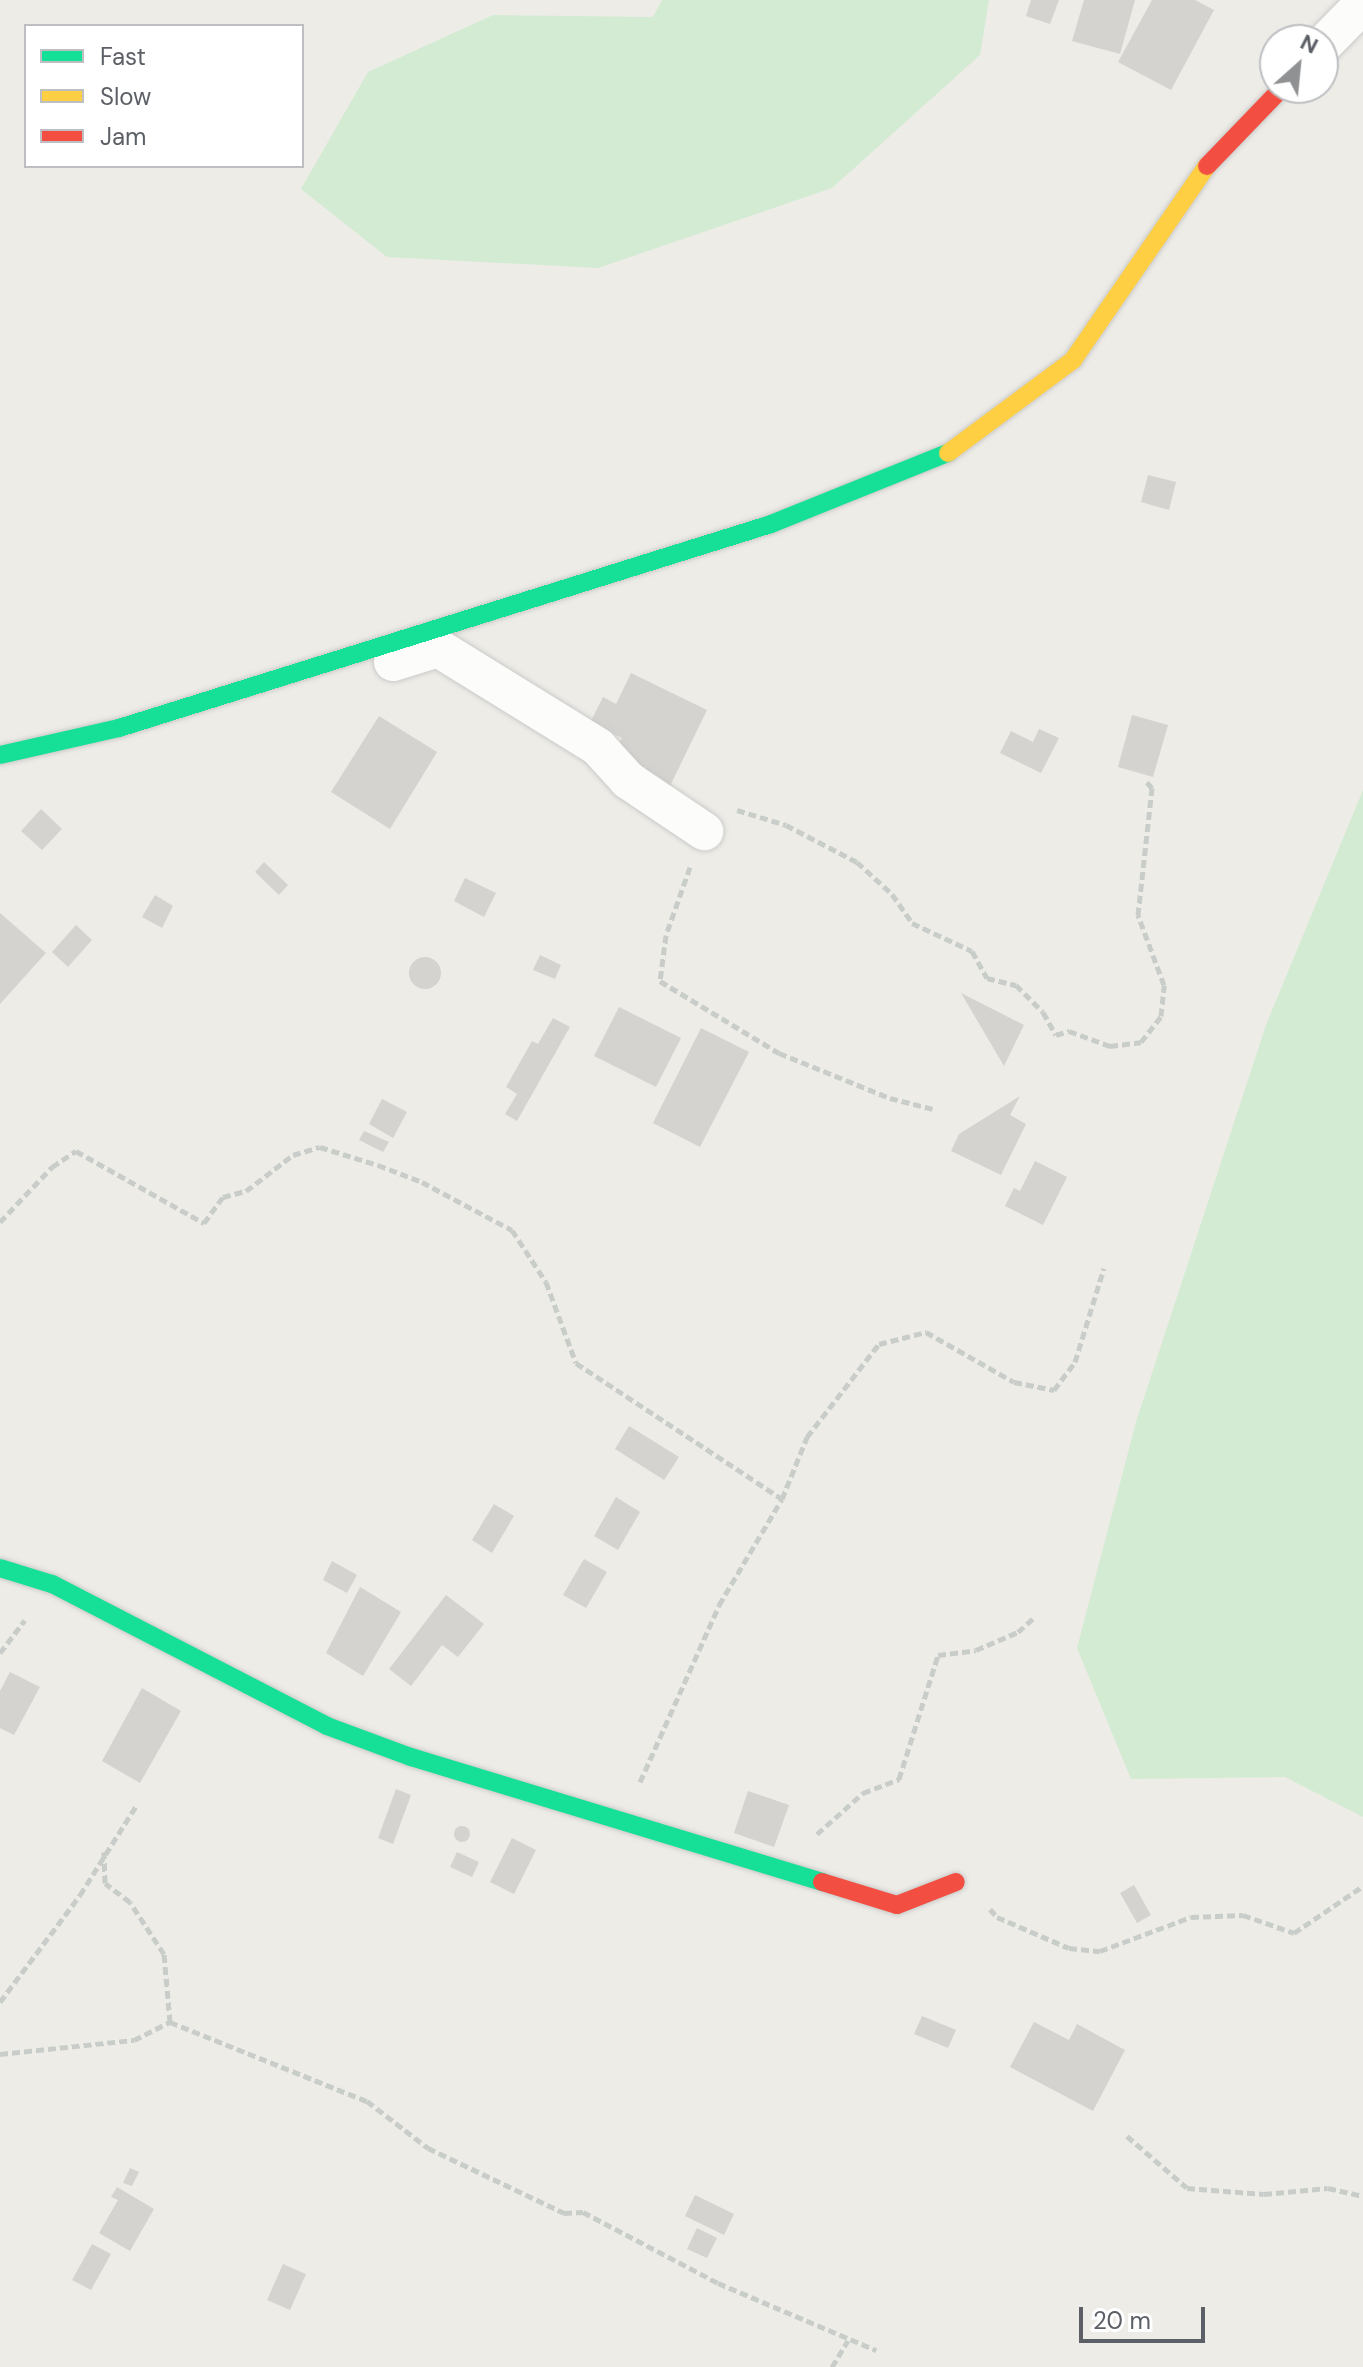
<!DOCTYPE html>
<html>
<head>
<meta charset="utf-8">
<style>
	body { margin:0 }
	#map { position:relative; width:1363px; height:2367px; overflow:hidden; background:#edece7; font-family:"DM Sans",sans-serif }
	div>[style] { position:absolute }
	.green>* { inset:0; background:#d3ebd2 }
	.building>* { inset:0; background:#d4d3d0 }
	.round { border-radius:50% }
	.path>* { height:5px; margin-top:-2.5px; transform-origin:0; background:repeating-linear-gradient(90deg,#c9cdca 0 8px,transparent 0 12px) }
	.roads { filter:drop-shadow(0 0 2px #cacac9) drop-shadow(0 0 2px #cacac9) }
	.street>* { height:38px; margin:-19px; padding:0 19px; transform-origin:19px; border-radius:19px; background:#fcfcfb }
	.fast>* { height:18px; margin:-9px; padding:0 9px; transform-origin:9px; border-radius:9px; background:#16e098 }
	.slow>* { height:18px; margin:-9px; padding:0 9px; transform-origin:9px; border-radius:9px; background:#ffcf43 }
	.jam>* { height:18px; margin:-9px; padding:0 9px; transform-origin:9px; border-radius:9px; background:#f24e42 }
	span { translate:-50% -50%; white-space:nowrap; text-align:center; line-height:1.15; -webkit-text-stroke:8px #fff; paint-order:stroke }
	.legend { position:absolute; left:24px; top:24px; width:280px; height:144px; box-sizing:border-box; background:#fff; border:2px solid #bebfc2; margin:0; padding:10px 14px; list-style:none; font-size:24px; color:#5c6066 }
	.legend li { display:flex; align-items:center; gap:16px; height:40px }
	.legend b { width:40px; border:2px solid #bebfc2 }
	.north { position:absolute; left:1259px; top:24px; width:80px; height:80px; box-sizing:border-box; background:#fff; border:2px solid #bebfc2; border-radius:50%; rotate:27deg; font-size:22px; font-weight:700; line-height:32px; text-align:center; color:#5c6066 }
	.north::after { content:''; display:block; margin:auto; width:28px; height:36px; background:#8f9193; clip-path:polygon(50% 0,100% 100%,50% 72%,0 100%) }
	.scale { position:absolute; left:1079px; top:2307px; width:126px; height:36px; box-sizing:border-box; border:4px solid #5c6066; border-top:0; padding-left:10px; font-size:24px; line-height:28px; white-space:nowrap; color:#5c6066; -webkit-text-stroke:6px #fff; paint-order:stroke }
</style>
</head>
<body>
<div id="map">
	<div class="green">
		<div style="clip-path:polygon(662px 0,989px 0,980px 55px,832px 188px,598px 268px,387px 257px,301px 189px,368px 72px,493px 15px,653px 17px)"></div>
		<div style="clip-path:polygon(1363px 790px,1363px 1817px,1285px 1777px,1131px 1779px,1077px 1648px,1136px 1422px,1266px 1025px)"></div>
	</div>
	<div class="building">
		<div style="clip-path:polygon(1031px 0,1059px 0,1050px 24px,1026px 16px)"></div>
		<div style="clip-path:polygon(1084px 0,1135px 0,1120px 54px,1072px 41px)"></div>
		<div style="clip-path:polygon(1152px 0,1195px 0,1214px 10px,1171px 90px,1118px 62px)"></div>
		<div style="clip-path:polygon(1148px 475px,1176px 482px,1169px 510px,1141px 502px)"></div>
		<div style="clip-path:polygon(631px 673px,707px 710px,669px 788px,642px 775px,646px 768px,615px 752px,622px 738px,590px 723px,603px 697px,616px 704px)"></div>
		<div style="clip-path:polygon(1132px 715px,1168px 725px,1153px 777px,1118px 767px)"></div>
		<div style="clip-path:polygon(379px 716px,437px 752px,390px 829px,331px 792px)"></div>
		<div style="clip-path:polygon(1039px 729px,1059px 738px,1041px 773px,1000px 753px,1011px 731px,1033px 742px)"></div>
		<div style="clip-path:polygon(41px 809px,62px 829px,42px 850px,21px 831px)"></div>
		<div style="clip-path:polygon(264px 862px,288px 885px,279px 895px,255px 872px)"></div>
		<div style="clip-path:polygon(465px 878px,496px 893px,484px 917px,454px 901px)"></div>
		<div style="clip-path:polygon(155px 895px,173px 906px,162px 928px,142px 917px)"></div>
		<div style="clip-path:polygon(0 913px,46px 953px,0 1004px)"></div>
		<div style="clip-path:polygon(76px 925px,92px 940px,68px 967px,52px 952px)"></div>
		<div style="clip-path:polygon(540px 955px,561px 965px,555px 979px,533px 970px)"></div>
		<div class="round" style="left:409px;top:957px;width:32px;height:32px"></div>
		<div style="clip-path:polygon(961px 993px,1024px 1025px,1004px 1066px)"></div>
		<div style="clip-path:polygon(619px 1007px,681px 1038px,656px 1087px,594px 1056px)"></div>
		<div style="clip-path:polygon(553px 1018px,570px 1027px,517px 1121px,505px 1114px,517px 1094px,506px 1087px,532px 1041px,538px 1044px)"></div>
		<div style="clip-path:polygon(701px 1028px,749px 1052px,700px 1147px,653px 1123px)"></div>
		<div style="clip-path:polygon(1020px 1096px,1010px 1115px,1026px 1124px,1001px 1175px,951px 1151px,959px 1134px)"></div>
		<div style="clip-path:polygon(382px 1099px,407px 1112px,393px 1138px,369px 1124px)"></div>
		<div style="clip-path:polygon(364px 1131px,389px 1142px,383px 1152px,359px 1140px)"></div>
		<div style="clip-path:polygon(1035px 1161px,1067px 1177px,1043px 1225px,1005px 1206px,1014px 1188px,1020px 1191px)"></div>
		<div style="clip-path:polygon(629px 1426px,679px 1457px,664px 1480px,615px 1449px)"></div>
		<div style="clip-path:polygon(616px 1497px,640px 1512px,618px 1550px,594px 1536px)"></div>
		<div style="clip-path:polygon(494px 1504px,514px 1516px,492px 1553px,472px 1540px)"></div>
		<div style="clip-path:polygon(584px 1559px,607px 1572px,586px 1608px,563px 1595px)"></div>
		<div style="clip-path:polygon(332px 1561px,357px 1575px,347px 1593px,323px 1580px)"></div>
		<div style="clip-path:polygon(360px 1587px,401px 1612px,363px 1676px,326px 1653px)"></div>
		<div style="clip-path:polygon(446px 1595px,484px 1624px,458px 1657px,442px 1645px,411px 1686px,389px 1669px)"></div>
		<div style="clip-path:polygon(10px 1672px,40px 1687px,14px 1735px,0 1728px,0 1691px)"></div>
		<div style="clip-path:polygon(142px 1688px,181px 1711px,140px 1783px,102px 1761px)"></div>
		<div style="clip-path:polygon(396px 1789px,411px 1795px,393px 1844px,378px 1838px)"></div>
		<div style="clip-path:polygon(748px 1791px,789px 1805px,774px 1847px,734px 1833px)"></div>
		<div class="round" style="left:454px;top:1826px;width:16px;height:16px"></div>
		<div style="clip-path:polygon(512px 1838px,536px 1850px,514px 1894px,490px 1882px)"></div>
		<div style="clip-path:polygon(457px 1852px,479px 1862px,472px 1877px,450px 1867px)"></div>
		<div style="clip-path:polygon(1134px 1885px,1151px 1915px,1137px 1923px,1120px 1893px)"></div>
		<div style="clip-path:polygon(922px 2016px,956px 2030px,948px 2048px,914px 2034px)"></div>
		<div style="clip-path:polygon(1034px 2022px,1069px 2040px,1077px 2024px,1125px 2050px,1093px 2111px,1010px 2067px)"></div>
		<div style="clip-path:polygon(130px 2168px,139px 2172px,132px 2186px,123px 2183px)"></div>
		<div style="clip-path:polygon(117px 2187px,154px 2209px,130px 2251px,99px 2233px,118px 2200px,111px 2197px)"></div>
		<div style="clip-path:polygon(695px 2195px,734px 2214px,724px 2235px,685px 2216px)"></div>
		<div style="clip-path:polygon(697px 2228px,717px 2238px,707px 2258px,687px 2249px)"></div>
		<div style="clip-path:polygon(92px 2244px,111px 2254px,91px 2290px,72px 2280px)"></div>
		<div style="clip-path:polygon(283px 2264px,306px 2274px,290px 2310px,267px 2300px)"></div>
	</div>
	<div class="path">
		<div style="left:737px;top:810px;width:51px;rotate:17deg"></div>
		<div style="left:786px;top:825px;width:80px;rotate:27.5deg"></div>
		<div style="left:857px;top:862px;width:47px;rotate:42.4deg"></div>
		<div style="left:892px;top:894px;width:35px;rotate:55deg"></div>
		<div style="left:912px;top:923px;width:66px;rotate:25deg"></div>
		<div style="left:972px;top:951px;width:31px;rotate:61deg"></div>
		<div style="left:987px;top:978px;width:30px;rotate:14deg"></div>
		<div style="left:1016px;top:985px;width:38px;rotate:45deg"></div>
		<div style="left:1043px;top:1012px;width:26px;rotate:61deg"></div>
		<div style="left:1056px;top:1035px;width:14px;rotate:-17deg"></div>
		<div style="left:1069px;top:1031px;width:44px;rotate:20.1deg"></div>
		<div style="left:1110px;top:1046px;width:31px;rotate:-7deg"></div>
		<div style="left:1141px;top:1042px;width:33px;rotate:-52deg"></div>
		<div style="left:1161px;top:1016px;width:31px;rotate:-84deg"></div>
		<div style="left:1164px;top:985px;width:75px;rotate:-110.4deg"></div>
		<div style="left:1138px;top:915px;width:128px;rotate:-83.7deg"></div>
		<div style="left:1152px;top:788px;width:11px;rotate:-131deg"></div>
		<div style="left:690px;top:867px;width:72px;rotate:109.4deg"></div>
		<div style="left:666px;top:935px;width:46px;rotate:97.4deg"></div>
		<div style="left:660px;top:981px;width:139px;rotate:31.2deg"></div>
		<div style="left:779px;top:1053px;width:120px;rotate:22.1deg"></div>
		<div style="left:890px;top:1098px;width:44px;rotate:14.3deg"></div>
		<div style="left:0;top:1222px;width:76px;rotate:-46.6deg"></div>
		<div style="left:52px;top:1167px;width:29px;rotate:-34deg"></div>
		<div style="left:76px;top:1151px;width:147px;rotate:29.4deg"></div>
		<div style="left:204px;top:1223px;width:32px;rotate:-54deg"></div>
		<div style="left:223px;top:1197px;width:24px;rotate:-15deg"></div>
		<div style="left:246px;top:1191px;width:59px;rotate:-37.5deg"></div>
		<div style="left:293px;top:1155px;width:28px;rotate:-17deg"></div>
		<div style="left:320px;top:1147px;width:61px;rotate:17.2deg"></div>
		<div style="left:378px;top:1165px;width:47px;rotate:21.1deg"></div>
		<div style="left:422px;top:1182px;width:102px;rotate:28.1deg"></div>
		<div style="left:512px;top:1230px;width:62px;rotate:56.8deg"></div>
		<div style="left:546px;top:1282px;width:86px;rotate:69.7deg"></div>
		<div style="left:576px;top:1363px;width:247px;rotate:33.4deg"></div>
		<div style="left:0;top:1653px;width:41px;rotate:-52.9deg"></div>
		<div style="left:640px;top:1782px;width:194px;rotate:-65.9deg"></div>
		<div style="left:719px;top:1605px;width:123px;rotate:-59.3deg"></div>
		<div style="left:782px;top:1499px;width:67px;rotate:-68deg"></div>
		<div style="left:807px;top:1437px;width:118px;rotate:-52.3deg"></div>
		<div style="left:879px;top:1344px;width:49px;rotate:-14.3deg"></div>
		<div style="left:926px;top:1332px;width:101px;rotate:29.6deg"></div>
		<div style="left:1014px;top:1382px;width:41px;rotate:11.3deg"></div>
		<div style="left:1054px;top:1390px;width:35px;rotate:-53deg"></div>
		<div style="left:1075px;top:1362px;width:98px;rotate:-72.9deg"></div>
		<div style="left:817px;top:1834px;width:62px;rotate:-41.7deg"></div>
		<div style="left:863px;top:1793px;width:39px;rotate:-21deg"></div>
		<div style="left:899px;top:1779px;width:130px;rotate:-72.5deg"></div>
		<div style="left:938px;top:1655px;width:38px;rotate:-7deg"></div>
		<div style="left:976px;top:1650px;width:46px;rotate:-23.2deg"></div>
		<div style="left:1018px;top:1632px;width:24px;rotate:-42deg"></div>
		<div style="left:990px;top:1909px;width:11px;rotate:49deg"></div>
		<div style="left:997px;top:1917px;width:78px;rotate:23.3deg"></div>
		<div style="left:1069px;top:1948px;width:31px;rotate:6deg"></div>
		<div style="left:1100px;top:1951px;width:97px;rotate:-20.5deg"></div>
		<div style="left:1191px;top:1917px;width:52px;rotate:-2.2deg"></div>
		<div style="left:1243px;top:1915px;width:54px;rotate:19.4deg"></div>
		<div style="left:1294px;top:1933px;width:83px;rotate:-34.3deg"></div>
		<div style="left:0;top:2002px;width:134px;rotate:-53.2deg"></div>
		<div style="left:80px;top:1895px;width:105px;rotate:-57.8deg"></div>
		<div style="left:170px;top:2022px;width:212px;rotate:21.9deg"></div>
		<div style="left:367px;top:2101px;width:77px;rotate:37.6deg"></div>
		<div style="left:428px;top:2148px;width:151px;rotate:25.5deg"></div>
		<div style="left:564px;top:2213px;width:19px;rotate:-3deg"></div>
		<div style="left:583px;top:2212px;width:153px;rotate:27.7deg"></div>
		<div style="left:718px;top:2283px;width:172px;rotate:23deg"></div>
		<div style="left:0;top:2054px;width:135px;rotate:-6deg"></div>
		<div style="left:134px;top:2040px;width:40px;rotate:-26.6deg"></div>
		<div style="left:170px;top:2022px;width:68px;rotate:-95deg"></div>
		<div style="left:164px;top:1954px;width:62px;rotate:-123.2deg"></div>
		<div style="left:130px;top:1902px;width:31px;rotate:-143deg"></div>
		<div style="left:105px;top:1883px;width:31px;rotate:-92deg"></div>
		<div style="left:1127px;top:2136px;width:79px;rotate:40.9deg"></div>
		<div style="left:1187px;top:2188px;width:77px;rotate:4.5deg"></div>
		<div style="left:1264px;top:2194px;width:64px;rotate:-5.4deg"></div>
		<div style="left:1328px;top:2188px;width:36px;rotate:13deg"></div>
		<div style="left:832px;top:2367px;width:31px;rotate:-59deg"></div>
	</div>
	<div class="roads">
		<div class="street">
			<div style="left:1323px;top:45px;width:57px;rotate:-45.7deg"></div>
			<div style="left:393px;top:662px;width:47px;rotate:-17.3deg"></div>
			<div style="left:438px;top:648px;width:188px;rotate:31.7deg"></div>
			<div style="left:598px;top:747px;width:45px;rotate:47.7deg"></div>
			<div style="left:628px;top:780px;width:92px;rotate:33.9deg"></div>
		</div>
		<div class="fast">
			<div style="left:0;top:755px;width:122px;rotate:-12.8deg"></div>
			<div style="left:119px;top:728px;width:683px;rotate:-17.37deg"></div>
			<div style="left:771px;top:524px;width:191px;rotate:-21.9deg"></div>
			<div style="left:0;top:1568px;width:54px;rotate:17.1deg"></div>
			<div style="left:52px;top:1584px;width:309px;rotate:27.3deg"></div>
			<div style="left:327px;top:1726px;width:90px;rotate:20.3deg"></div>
			<div style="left:411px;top:1757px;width:430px;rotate:16.9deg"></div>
		</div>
		<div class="slow">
			<div style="left:948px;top:453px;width:156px;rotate:-36.6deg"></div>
			<div style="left:1073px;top:360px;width:236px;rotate:-55.4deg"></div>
		</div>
		<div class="jam">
			<div style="left:1207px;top:166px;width:108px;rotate:-46.1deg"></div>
			<div style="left:822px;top:1882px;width:78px;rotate:17deg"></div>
			<div style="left:897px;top:1905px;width:63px;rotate:-21.3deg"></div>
		</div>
	</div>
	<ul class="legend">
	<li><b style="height:10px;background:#16e098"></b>Fast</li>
	<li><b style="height:10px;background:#ffcf43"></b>Slow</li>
	<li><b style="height:10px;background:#f24e42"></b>Jam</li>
	</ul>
	<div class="north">N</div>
	<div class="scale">20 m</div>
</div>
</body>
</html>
